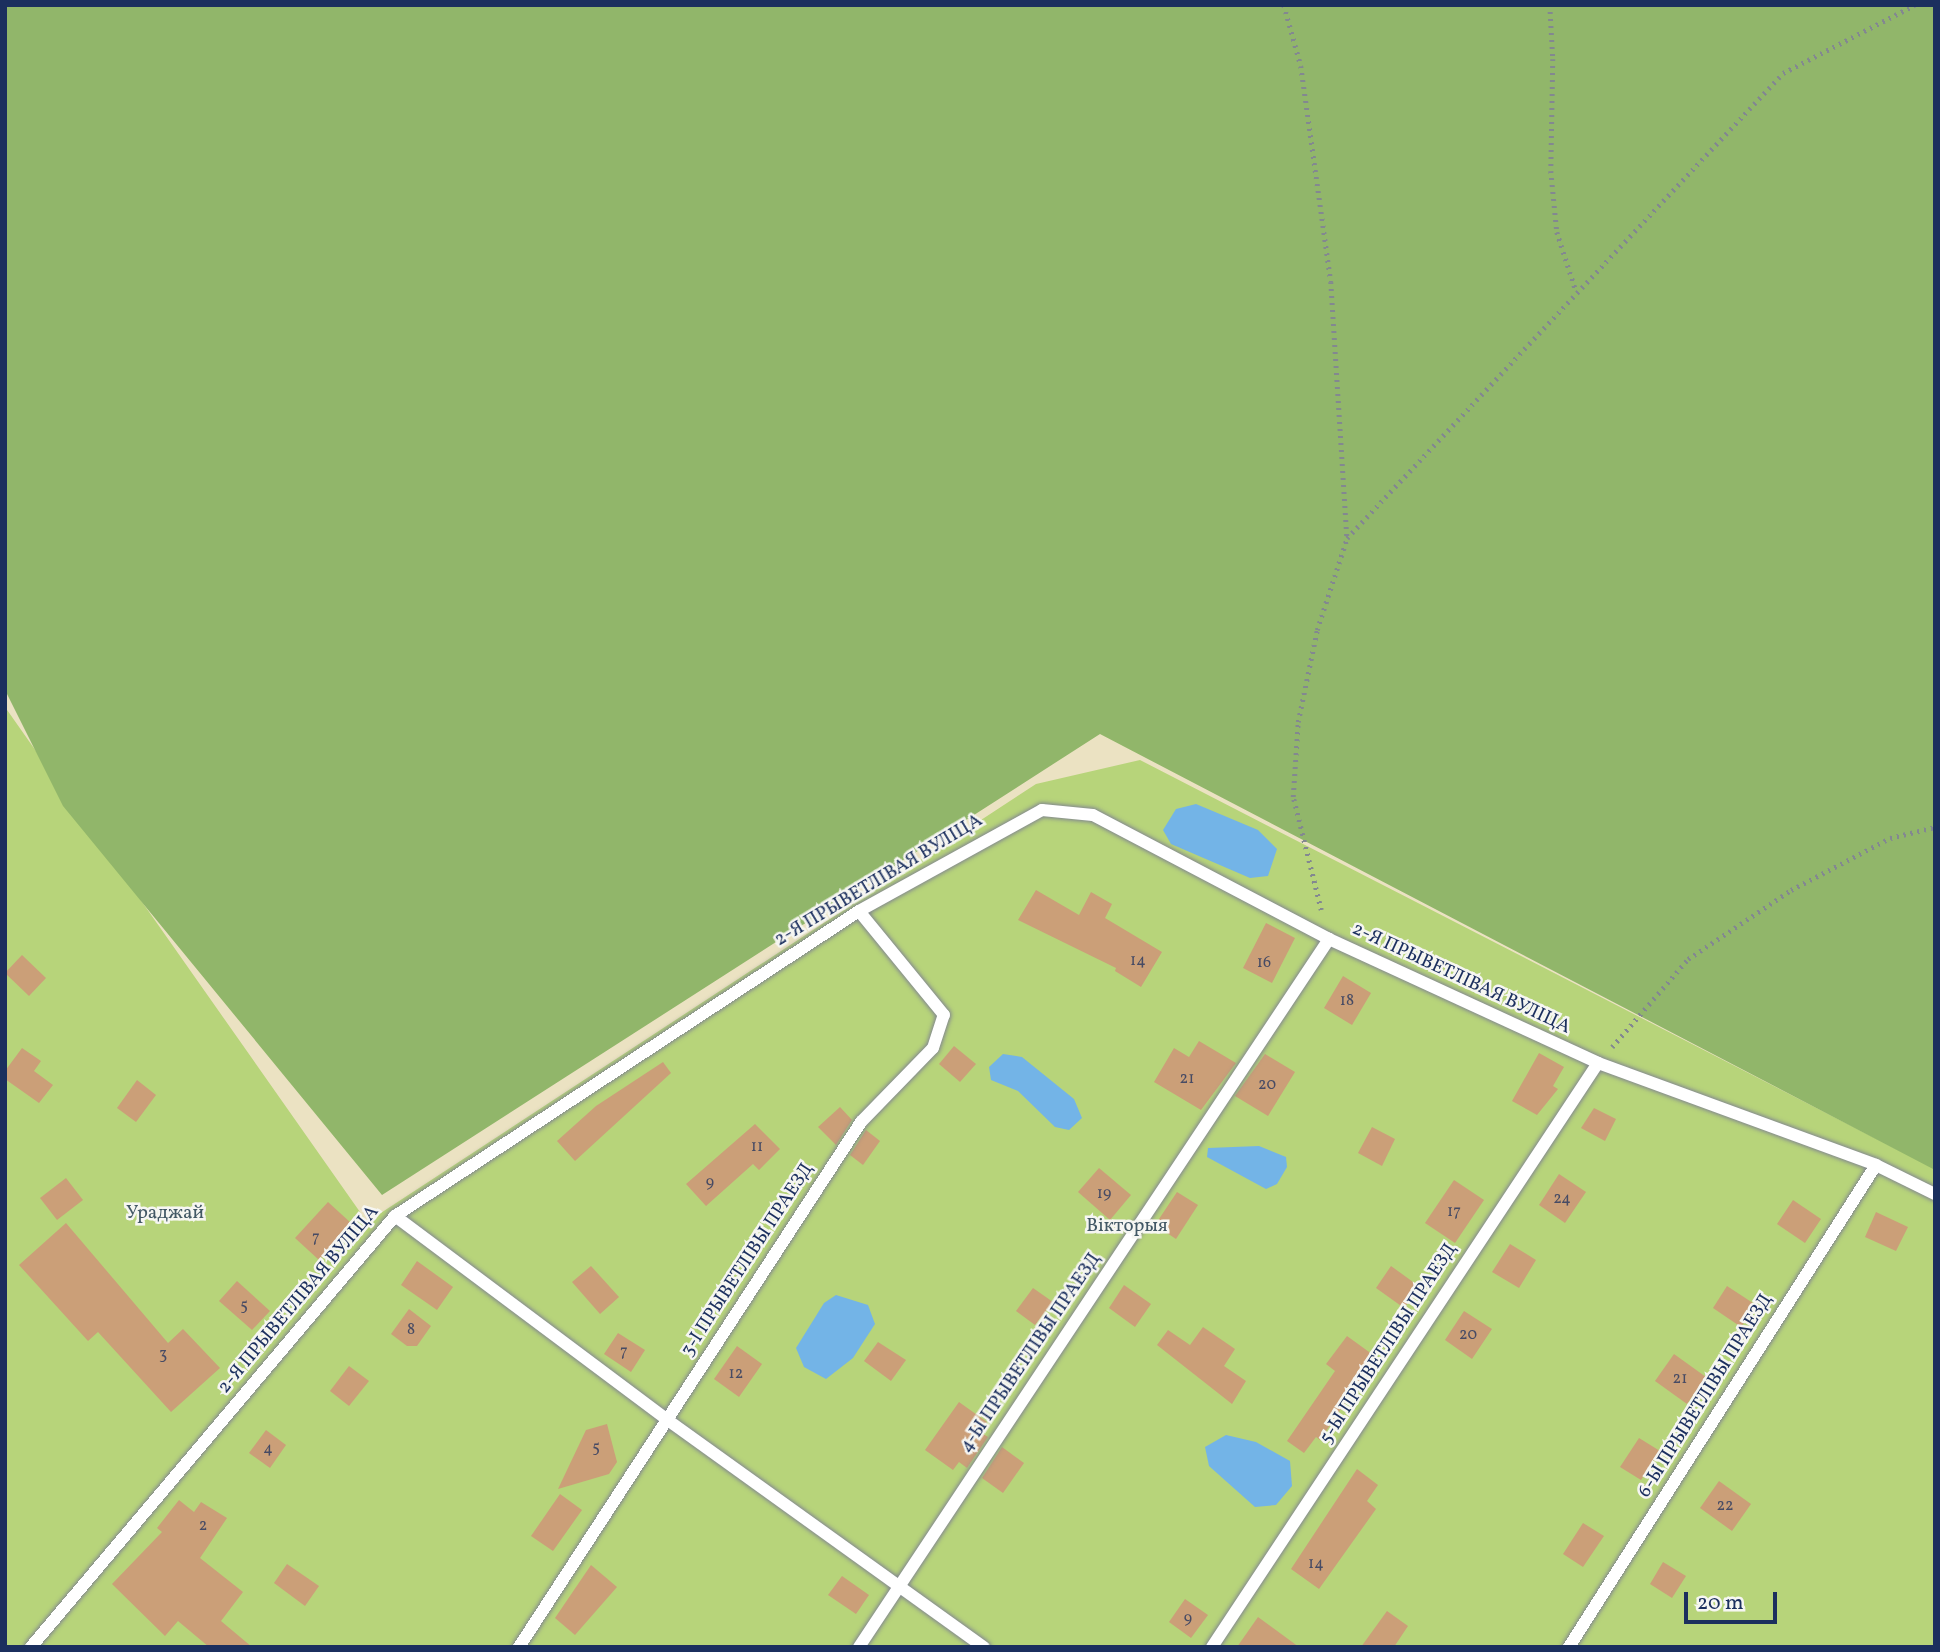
<!DOCTYPE html>
<html>
<head>
<meta charset="utf-8">
<style>
	body { margin:0 }
	#map { position:relative; width:1940px; height:1652px; overflow:hidden; background:#ebe2c2; font-family:Vollkorn,serif }
	div>[style] { position:absolute }
	.green>* { inset:0; background:#b7d47a }
	.forest>* { inset:0; background:#91b66a }
	.water>* { inset:0; background:#73b4e7 }
	.building>* { inset:0; background:#cb9f78 }
	.path>* { height:4.5px; margin-top:-2.25px; transform-origin:0; background:repeating-linear-gradient(90deg,#838890 0 2px,transparent 0 7px) }
	.roads { filter:drop-shadow(0 0 2px #838890) drop-shadow(0 0 2px #838890) }
	.lane>* { height:12px; margin:-6px; padding:0 6px; transform-origin:6px; border-radius:6px; background:#fff }
	span { translate:-50% -50%; white-space:nowrap; text-align:center; line-height:1.15; -webkit-text-stroke:5px #f6f6f2; paint-order:stroke }
	.number-label { font-size:16px; color:#474b64 }
	.number-label span { -webkit-text-stroke-width:0 }
	.street-label { font-size:19px; color:#1b2f5e }
	.park-label { font-size:19px; color:#425865 }
	.frame { position:absolute; inset:0; border:7px solid #1b2f5e; pointer-events:none }
	.scale { position:absolute; left:1684px; top:1592px; width:93px; height:32px; box-sizing:border-box; border:4px solid #1b2f5e; border-top:0; padding-left:9px; font-size:21px; line-height:24px; white-space:nowrap; color:#1b2f5e; -webkit-text-stroke:5px #f6f6f2; paint-order:stroke }
</style>
</head>
<body>
<div id="map">
	<div class="green">
		<div style="clip-path:polygon(5px 707px,367px 1222px,1036px 784px,1140px 760px,1935px 1169px,1935px 1647px,5px 1647px)"></div>
	</div>
	<div class="forest">
		<div style="clip-path:polygon(5px 5px,1935px 5px,1935px 1170px,1100px 734px,382px 1195px,63px 806px,5px 690px)"></div>
	</div>
	<div class="water">
		<div style="clip-path:polygon(1196px 804px,1258px 830px,1277px 849px,1268px 876px,1250px 878px,1171px 844px,1163px 830px,1176px 809px)"></div>
		<div style="clip-path:polygon(1003px 1054px,1022px 1057px,1074px 1099px,1082px 1118px,1069px 1130px,1055px 1127px,1018px 1091px,991px 1080px,989px 1067px)"></div>
		<div style="clip-path:polygon(1259px 1146px,1286px 1157px,1287px 1167px,1277px 1184px,1266px 1189px,1207px 1157px,1208px 1148px)"></div>
		<div style="clip-path:polygon(836px 1295px,868px 1305px,875px 1324px,853px 1358px,826px 1379px,804px 1367px,796px 1348px,824px 1303px)"></div>
		<div style="clip-path:polygon(1226px 1435px,1256px 1442px,1290px 1461px,1292px 1486px,1276px 1505px,1255px 1507px,1209px 1466px,1205px 1447px)"></div>
	</div>
	<div class="building">
		<div style="clip-path:polygon(1036px 890px,1079px 915px,1091px 892px,1112px 904px,1105px 918px,1162px 952px,1141px 987px,1115px 971px,1116px 968px,1018px 920px)"></div>
		<div style="clip-path:polygon(1266px 923px,1295px 938px,1272px 983px,1243px 968px)"></div>
		<div style="clip-path:polygon(22px 955px,46px 978px,29px 996px,5px 973px)"></div>
		<div style="clip-path:polygon(1343px 976px,1371px 993px,1352px 1025px,1324px 1008px)"></div>
		<div style="clip-path:polygon(1199px 1041px,1236px 1063px,1201px 1110px,1154px 1082px,1174px 1048px,1189px 1057px)"></div>
		<div style="clip-path:polygon(954px 1046px,976px 1064px,960px 1082px,939px 1064px)"></div>
		<div style="clip-path:polygon(22px 1048px,41px 1061px,34px 1071px,53px 1085px,39px 1103px,5px 1079px,5px 1071px)"></div>
		<div style="clip-path:polygon(1539px 1053px,1564px 1067px,1553px 1086px,1558px 1089px,1537px 1115px,1512px 1101px)"></div>
		<div style="clip-path:polygon(1265px 1054px,1295px 1072px,1268px 1116px,1235px 1096px)"></div>
		<div style="clip-path:polygon(663px 1062px,671px 1073px,575px 1161px,557px 1141px,596px 1106px)"></div>
		<div style="clip-path:polygon(137px 1080px,156px 1095px,136px 1122px,117px 1108px)"></div>
		<div style="clip-path:polygon(840px 1107px,852px 1120px,836px 1145px,818px 1127px)"></div>
		<div style="clip-path:polygon(1594px 1108px,1616px 1119px,1605px 1141px,1581px 1128px)"></div>
		<div style="clip-path:polygon(755px 1124px,780px 1149px,759px 1170px,753px 1164px,706px 1206px,686px 1184px)"></div>
		<div style="clip-path:polygon(1372px 1127px,1395px 1139px,1382px 1166px,1358px 1153px)"></div>
		<div style="clip-path:polygon(866px 1130px,880px 1141px,863px 1165px,850px 1155px)"></div>
		<div style="clip-path:polygon(1099px 1168px,1131px 1195px,1110px 1220px,1078px 1192px)"></div>
		<div style="clip-path:polygon(1559px 1174px,1586px 1192px,1565px 1223px,1539px 1205px)"></div>
		<div style="clip-path:polygon(66px 1178px,83px 1200px,57px 1220px,40px 1198px)"></div>
		<div style="clip-path:polygon(1454px 1180px,1484px 1200px,1455px 1243px,1425px 1223px)"></div>
		<div style="clip-path:polygon(1177px 1192px,1198px 1205px,1176px 1239px,1155px 1225px)"></div>
		<div style="clip-path:polygon(1793px 1200px,1821px 1219px,1805px 1243px,1777px 1224px)"></div>
		<div style="clip-path:polygon(328px 1202px,351px 1223px,319px 1260px,295px 1238px)"></div>
		<div style="clip-path:polygon(1876px 1212px,1908px 1227px,1896px 1251px,1865px 1237px)"></div>
		<div style="clip-path:polygon(66px 1223px,168px 1343px,183px 1329px,220px 1368px,171px 1412px,98px 1332px,88px 1341px,19px 1265px)"></div>
		<div style="clip-path:polygon(1510px 1244px,1536px 1260px,1519px 1288px,1492px 1272px)"></div>
		<div style="clip-path:polygon(417px 1261px,453px 1287px,437px 1310px,401px 1285px)"></div>
		<div style="clip-path:polygon(591px 1266px,619px 1297px,600px 1314px,572px 1282px)"></div>
		<div style="clip-path:polygon(1391px 1266px,1420px 1287px,1404px 1308px,1376px 1288px)"></div>
		<div style="clip-path:polygon(237px 1281px,270px 1311px,252px 1330px,219px 1301px)"></div>
		<div style="clip-path:polygon(1124px 1285px,1151px 1304px,1135px 1327px,1109px 1308px)"></div>
		<div style="clip-path:polygon(1727px 1286px,1756px 1305px,1741px 1327px,1713px 1308px)"></div>
		<div style="clip-path:polygon(1033px 1288px,1053px 1302px,1035px 1325px,1016px 1311px)"></div>
		<div style="clip-path:polygon(409px 1309px,431px 1326px,417px 1346px,407px 1346px,391px 1334px)"></div>
		<div style="clip-path:polygon(1464px 1311px,1492px 1329px,1472px 1359px,1445px 1340px)"></div>
		<div style="clip-path:polygon(1203px 1327px,1235px 1349px,1224px 1366px,1246px 1381px,1232px 1404px,1157px 1345px,1168px 1330px,1190px 1345px)"></div>
		<div style="clip-path:polygon(618px 1333px,645px 1350px,631px 1372px,604px 1354px)"></div>
		<div style="clip-path:polygon(1347px 1336px,1376px 1357px,1320px 1440px,1316px 1437px,1304px 1453px,1287px 1441px,1335px 1371px,1326px 1364px)"></div>
		<div style="clip-path:polygon(878px 1342px,906px 1360px,891px 1381px,864px 1361px)"></div>
		<div style="clip-path:polygon(737px 1346px,762px 1364px,739px 1397px,714px 1379px)"></div>
		<div style="clip-path:polygon(1674px 1354px,1706px 1377px,1687px 1404px,1655px 1381px)"></div>
		<div style="clip-path:polygon(349px 1366px,369px 1381px,349px 1406px,330px 1391px)"></div>
		<div style="clip-path:polygon(959px 1402px,987px 1422px,980px 1432px,988px 1437px,967px 1468px,959px 1462px,953px 1470px,925px 1450px)"></div>
		<div style="clip-path:polygon(607px 1424px,617px 1462px,609px 1474px,558px 1489px,586px 1430px)"></div>
		<div style="clip-path:polygon(266px 1430px,286px 1445px,270px 1468px,249px 1453px)"></div>
		<div style="clip-path:polygon(1639px 1438px,1660px 1451px,1641px 1480px,1620px 1467px)"></div>
		<div style="clip-path:polygon(1002px 1447px,1024px 1463px,1003px 1493px,982px 1478px)"></div>
		<div style="clip-path:polygon(1357px 1469px,1378px 1485px,1367px 1501px,1376px 1509px,1319px 1589px,1291px 1569px)"></div>
		<div style="clip-path:polygon(1719px 1481px,1751px 1504px,1732px 1531px,1700px 1508px)"></div>
		<div style="clip-path:polygon(560px 1494px,582px 1510px,553px 1551px,531px 1536px)"></div>
		<div style="clip-path:polygon(179px 1500px,194px 1512px,201px 1502px,227px 1518px,200px 1558px,243px 1592px,221px 1621px,252px 1647px,209px 1647px,178px 1621px,165px 1636px,112px 1584px,162px 1532px,157px 1528px)"></div>
		<div style="clip-path:polygon(1583px 1523px,1604px 1536px,1583px 1567px,1563px 1554px)"></div>
		<div style="clip-path:polygon(1663px 1562px,1686px 1576px,1672px 1598px,1650px 1584px)"></div>
		<div style="clip-path:polygon(287px 1564px,319px 1586px,305px 1606px,274px 1583px)"></div>
		<div style="clip-path:polygon(591px 1565px,617px 1587px,575px 1635px,555px 1618px)"></div>
		<div style="clip-path:polygon(842px 1576px,869px 1595px,856px 1614px,828px 1595px)"></div>
		<div style="clip-path:polygon(1185px 1599px,1208px 1615px,1191px 1638px,1169px 1622px)"></div>
		<div style="clip-path:polygon(1387px 1611px,1408px 1626px,1394px 1647px,1361px 1647px)"></div>
		<div style="clip-path:polygon(1258px 1617px,1299px 1647px,1237px 1647px)"></div>
	</div>
	<div class="path">
		<div style="left:1284px;top:5px;width:63px;rotate:74.4deg"></div>
		<div style="left:1301px;top:66px;width:218px;rotate:82.1deg"></div>
		<div style="left:1331px;top:282px;width:256px;rotate:86.4deg"></div>
		<div style="left:1550px;top:5px;width:54px;rotate:86.8deg"></div>
		<div style="left:1553px;top:59px;width:112px;rotate:91deg"></div>
		<div style="left:1551px;top:171px;width:61px;rotate:84.4deg"></div>
		<div style="left:1557px;top:232px;width:62px;rotate:72.1deg"></div>
		<div style="left:1321px;top:910px;width:116px;rotate:-103.9deg"></div>
		<div style="left:1293px;top:797px;width:75px;rotate:-86.2deg"></div>
		<div style="left:1298px;top:722px;width:94px;rotate:-78.3deg"></div>
		<div style="left:1317px;top:630px;width:97px;rotate:-71.9deg"></div>
		<div style="left:1347px;top:538px;width:637px;rotate:-46.84deg"></div>
		<div style="left:1783px;top:73px;width:148px;rotate:-27.3deg"></div>
		<div style="left:1612px;top:1047px;width:116px;rotate:-49.2deg"></div>
		<div style="left:1688px;top:959px;width:124px;rotate:-33.8deg"></div>
		<div style="left:1791px;top:890px;width:112px;rotate:-27.7deg"></div>
		<div style="left:1890px;top:838px;width:46px;rotate:-13.7deg"></div>
	</div>
	<div class="roads">
		<div class="lane">
			<div style="left:395px;top:1216px;width:342px;rotate:36.8deg"></div>
			<div style="left:669px;top:1421px;width:388px;rotate:35.7deg"></div>
			<div style="left:31px;top:1647px;width:564px;rotate:-49.82deg"></div>
			<div style="left:395px;top:1216px;width:555px;rotate:-33.32deg"></div>
			<div style="left:859px;top:911px;width:209px;rotate:-28.9deg"></div>
			<div style="left:1042px;top:810px;width:51px;rotate:5.6deg"></div>
			<div style="left:1093px;top:815px;width:267px;rotate:27.7deg"></div>
			<div style="left:1329px;top:939px;width:296px;rotate:24.7deg"></div>
			<div style="left:1598px;top:1063px;width:296px;rotate:20.1deg"></div>
			<div style="left:1876px;top:1165px;width:66px;rotate:26.2deg"></div>
			<div style="left:519px;top:1647px;width:627px;rotate:-56.92deg"></div>
			<div style="left:861px;top:1122px;width:103px;rotate:-45.8deg"></div>
			<div style="left:933px;top:1048px;width:35px;rotate:-72deg"></div>
			<div style="left:944px;top:1015px;width:134px;rotate:-129.3deg"></div>
			<div style="left:859px;top:1647px;width:850px;rotate:-56.42deg"></div>
			<div style="left:1212px;top:1647px;width:700px;rotate:-56.54deg"></div>
			<div style="left:1569px;top:1647px;width:571px;rotate:-57.51deg"></div>
		</div>
	</div>
	<div class="number-label">
		<span style="left:1138px;top:961px">14</span>
		<span style="left:1264px;top:963px">16</span>
		<span style="left:1347px;top:1001px">18</span>
		<span style="left:1187px;top:1079px">21</span>
		<span style="left:1267px;top:1085px">20</span>
		<span style="left:757px;top:1147px">11</span>
		<span style="left:710px;top:1183px">9</span>
		<span style="left:1104px;top:1194px">19</span>
		<span style="left:1562px;top:1199px">24</span>
		<span style="left:1454px;top:1212px">17</span>
		<span style="left:316px;top:1238px">7</span>
		<span style="left:244px;top:1306px">5</span>
		<span style="left:411px;top:1330px">8</span>
		<span style="left:1468px;top:1335px">20</span>
		<span style="left:624px;top:1352px">7</span>
		<span style="left:163px;top:1355px">3</span>
		<span style="left:736px;top:1374px">12</span>
		<span style="left:1680px;top:1379px">21</span>
		<span style="left:596px;top:1448px">5</span>
		<span style="left:268px;top:1449px">4</span>
		<span style="left:1725px;top:1506px">22</span>
		<span style="left:203px;top:1526px">2</span>
		<span style="left:1316px;top:1564px">14</span>
		<span style="left:1188px;top:1619px">9</span>
	</div>
	<div class="street-label">
		<span style="left:879px;top:881px;rotate:-31deg">2-Я ПРЫВЕТЛІВАЯ ВУЛІЦА</span>
		<span style="left:1461px;top:979px;rotate:25deg">2-Я ПРЫВЕТЛІВАЯ ВУЛІЦА</span>
		<span style="left:748px;top:1260px;rotate:-57deg">3-І ПРЫВЕТЛІВЫ ПРАЕЗД</span>
		<span style="left:299px;top:1300px;rotate:-50deg">2-Я ПРЫВЕТЛІВАЯ ВУЛІЦА</span>
		<span style="left:1389px;top:1344px;rotate:-57deg">5-Ы ПРЫВЕТЛІВЫ ПРАЕЗД</span>
		<span style="left:1031px;top:1353px;rotate:-56deg">4-Ы ПРЫВЕТЛІВЫ ПРАЕЗД</span>
		<span style="left:1706px;top:1396px;rotate:-58deg">6-Ы ПРЫВЕТЛІВЫ ПРАЕЗД</span>
	</div>
	<div class="park-label">
		<span style="left:165px;top:1214px">Ураджай</span>
		<span style="left:1127px;top:1227px">Вікторыя</span>
	</div>
	<div class="frame"></div>
	<div class="scale">20 m</div>
</div>
</body>
</html>
